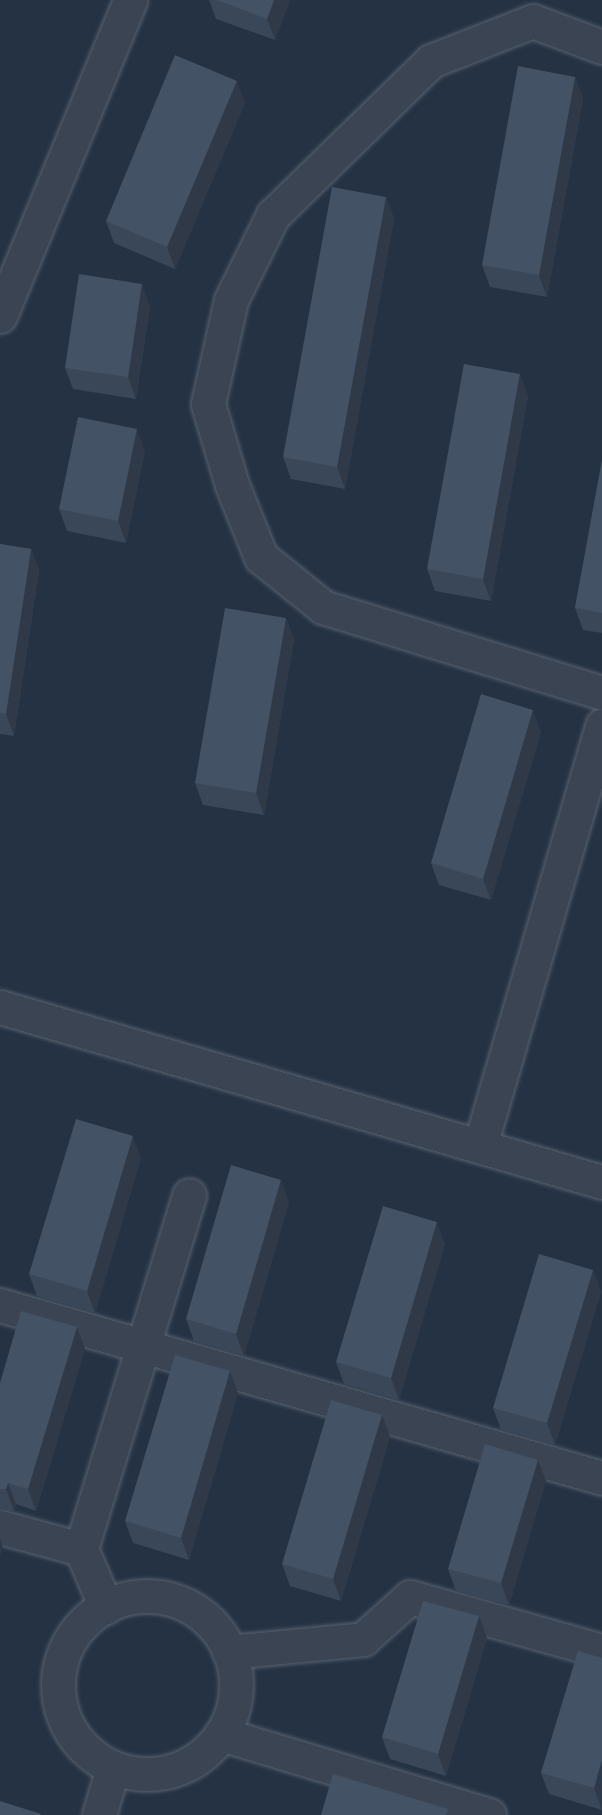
<!DOCTYPE html>
<html>
<head>
<meta charset="utf-8">
<style>
	body { margin:0 }
	#map { position:relative; width:602px; height:1815px; overflow:hidden; background:#253243; font-family:Inter,sans-serif }
	div>[style] { position:absolute }
	.roads { filter:drop-shadow(0 0 2px #586270) drop-shadow(0 0 2px #586270) }
	.minor>* { height:33px; margin:-16.5px; padding:0 16.5px; transform-origin:16.5px; border-radius:16.5px; background:#3a4453 }
	.minor>.ring { margin:-16.5px; padding:0; box-sizing:content-box; background:none; border:33px solid #3a4453; border-radius:50% }
	.wall>* { inset:0; background:#3a4758 }
	.shaded-wall>* { inset:0; background:#303947 }
	.building>* { inset:0; background:#445266 }
	span { translate:-50% -50%; white-space:nowrap; text-align:center; line-height:1.15; -webkit-text-stroke:5px #1e2938; paint-order:stroke }
</style>
</head>
<body>
<div id="map">
	<div class="roads">
		<div class="minor">
			<div style="left:602px;top:47px;width:74px;rotate:-159.4deg"></div>
			<div style="left:533px;top:21px;width:110px;rotate:158.6deg"></div>
			<div style="left:431px;top:61px;width:221px;rotate:135.7deg"></div>
			<div style="left:273px;top:215px;width:95px;rotate:116.3deg"></div>
			<div style="left:231px;top:300px;width:107px;rotate:102.5deg"></div>
			<div style="left:208px;top:404px;width:84px;rotate:73.5deg"></div>
			<div style="left:232px;top:485px;width:78px;rotate:68.1deg"></div>
			<div style="left:261px;top:557px;width:80px;rotate:38.9deg"></div>
			<div style="left:323px;top:607px;width:292px;rotate:17.1deg"></div>
			<div style="left:0;top:316px;width:342px;rotate:-67.6deg"></div>
			<div style="left:0;top:1007px;width:627px;rotate:16.21deg"></div>
			<div style="left:480px;top:1146px;width:438px;rotate:-73.8deg"></div>
			<div style="left:0;top:1305px;width:626px;rotate:16.03deg"></div>
			<div style="left:0;top:1527px;width:84px;rotate:15.2deg"></div>
			<div class="ring" style="left:58px;top:1596px;width:145px;height:145px"></div>
			<div style="left:106px;top:1607px;width:63px;rotate:-113.3deg"></div>
			<div style="left:81px;top:1549px;width:370px;rotate:-73deg"></div>
			<div style="left:229px;top:1652px;width:135px;rotate:-5.5deg"></div>
			<div style="left:363px;top:1639px;width:63px;rotate:-41.8deg"></div>
			<div style="left:410px;top:1597px;width:199px;rotate:15.7deg"></div>
			<div style="left:221px;top:1734px;width:280px;rotate:16.8deg"></div>
			<div style="left:99px;top:1815px;width:49px;rotate:-73.4deg"></div>
		</div>
	</div>
	<div class="wall">
		<div style="clip-path:polygon(209px 0,290px 0,275px 40px,216px 19px)"></div>
		<div style="clip-path:polygon(575px 77px,583px 99px,547px 297px,490px 287px,482px 265px)"></div>
		<div style="clip-path:polygon(245px 103px,175px 269px,114px 243px,106px 221px)"></div>
		<div style="clip-path:polygon(386px 197px,394px 219px,345px 489px,291px 479px,283px 457px)"></div>
		<div style="clip-path:polygon(150px 306px,136px 399px,73px 389px,65px 368px)"></div>
		<div style="clip-path:polygon(528px 396px,491px 601px,435px 591px,427px 569px)"></div>
		<div style="clip-path:polygon(145px 451px,126px 543px,67px 531px,59px 509px)"></div>
		<div style="clip-path:polygon(602px 460px,602px 633px,583px 630px,575px 608px)"></div>
		<div style="clip-path:polygon(0 544px,31px 549px,39px 571px,14px 736px,0 734px)"></div>
		<div style="clip-path:polygon(286px 618px,294px 640px,264px 815px,203px 805px,195px 783px)"></div>
		<div style="clip-path:polygon(541px 732px,491px 900px,439px 885px,431px 863px)"></div>
		<div style="clip-path:polygon(141px 1158px,95px 1313px,37px 1296px,29px 1274px)"></div>
		<div style="clip-path:polygon(289px 1202px,244px 1356px,194px 1341px,186px 1319px)"></div>
		<div style="clip-path:polygon(445px 1244px,399px 1400px,344px 1384px,336px 1362px)"></div>
		<div style="clip-path:polygon(593px 1270px,601px 1292px,555px 1445px,501px 1430px,493px 1408px)"></div>
		<div style="clip-path:polygon(77px 1327px,85px 1349px,36px 1511px,16px 1504px,14px 1511px,0 1510px,0 1383px)"></div>
		<div style="clip-path:polygon(238px 1393px,189px 1560px,133px 1543px,125px 1521px)"></div>
		<div style="clip-path:polygon(390px 1437px,341px 1601px,290px 1586px,282px 1564px)"></div>
		<div style="clip-path:polygon(538px 1460px,546px 1481px,509px 1605px,456px 1591px,448px 1569px)"></div>
		<div style="clip-path:polygon(479px 1616px,487px 1638px,446px 1776px,390px 1759px,382px 1737px)"></div>
		<div style="clip-path:polygon(578px 1651px,602px 1810px,549px 1794px,541px 1773px)"></div>
	</div>
	<div class="shaded-wall">
		<div style="clip-path:polygon(274px 0,290px 0,275px 40px,267px 19px)"></div>
		<div style="clip-path:polygon(575px 77px,583px 99px,547px 297px,539px 275px)"></div>
		<div style="clip-path:polygon(237px 81px,245px 103px,175px 269px,167px 247px)"></div>
		<div style="clip-path:polygon(386px 197px,394px 219px,345px 489px,337px 467px)"></div>
		<div style="clip-path:polygon(142px 284px,150px 306px,136px 399px,128px 377px)"></div>
		<div style="clip-path:polygon(520px 374px,528px 396px,491px 601px,483px 579px)"></div>
		<div style="clip-path:polygon(137px 429px,145px 451px,126px 543px,118px 521px)"></div>
		<div style="clip-path:polygon(31px 549px,39px 571px,14px 736px,6px 714px)"></div>
		<div style="clip-path:polygon(286px 618px,294px 640px,264px 815px,256px 793px)"></div>
		<div style="clip-path:polygon(533px 710px,541px 732px,491px 900px,483px 879px)"></div>
		<div style="clip-path:polygon(133px 1136px,141px 1158px,95px 1313px,87px 1291px)"></div>
		<div style="clip-path:polygon(281px 1180px,289px 1202px,244px 1356px,236px 1334px)"></div>
		<div style="clip-path:polygon(437px 1222px,445px 1244px,399px 1400px,391px 1378px)"></div>
		<div style="clip-path:polygon(593px 1270px,601px 1292px,555px 1445px,547px 1423px)"></div>
		<div style="clip-path:polygon(77px 1327px,85px 1349px,36px 1511px,28px 1489px)"></div>
		<div style="clip-path:polygon(230px 1371px,238px 1393px,189px 1560px,181px 1538px)"></div>
		<div style="clip-path:polygon(382px 1415px,390px 1437px,341px 1601px,333px 1579px)"></div>
		<div style="clip-path:polygon(538px 1460px,546px 1481px,509px 1605px,501px 1583px)"></div>
		<div style="clip-path:polygon(8px 1483px,16px 1504px,14px 1511px,6px 1489px)"></div>
		<div style="clip-path:polygon(0 1539px,3px 1547px,0 1557px)"></div>
		<div style="clip-path:polygon(479px 1616px,487px 1638px,446px 1776px,438px 1754px)"></div>
		<div style="clip-path:polygon(602px 1760px,602px 1810px,594px 1788px)"></div>
	</div>
	<div class="building">
		<div style="clip-path:polygon(217px 0,274px 0,267px 19px)"></div>
		<div style="clip-path:polygon(175px 55px,237px 81px,167px 247px,106px 221px)"></div>
		<div style="clip-path:polygon(518px 66px,575px 77px,539px 275px,482px 265px)"></div>
		<div style="clip-path:polygon(332px 187px,386px 197px,337px 467px,283px 457px)"></div>
		<div style="clip-path:polygon(79px 274px,142px 284px,128px 377px,65px 368px)"></div>
		<div style="clip-path:polygon(464px 364px,520px 374px,483px 579px,427px 569px)"></div>
		<div style="clip-path:polygon(78px 417px,137px 429px,118px 521px,59px 509px)"></div>
		<div style="clip-path:polygon(602px 460px,602px 613px,575px 608px)"></div>
		<div style="clip-path:polygon(0 544px,31px 549px,6px 714px,0 713px)"></div>
		<div style="clip-path:polygon(225px 608px,286px 618px,256px 793px,195px 783px)"></div>
		<div style="clip-path:polygon(481px 694px,533px 710px,483px 879px,431px 863px)"></div>
		<div style="clip-path:polygon(76px 1119px,133px 1136px,87px 1291px,29px 1274px)"></div>
		<div style="clip-path:polygon(231px 1165px,281px 1180px,236px 1334px,186px 1319px)"></div>
		<div style="clip-path:polygon(383px 1206px,437px 1222px,391px 1378px,336px 1362px)"></div>
		<div style="clip-path:polygon(539px 1254px,593px 1270px,547px 1423px,493px 1408px)"></div>
		<div style="clip-path:polygon(21px 1311px,77px 1327px,28px 1489px,8px 1483px,6px 1489px,0 1489px,0 1383px)"></div>
		<div style="clip-path:polygon(175px 1355px,230px 1371px,181px 1538px,125px 1521px)"></div>
		<div style="clip-path:polygon(331px 1400px,382px 1415px,333px 1579px,282px 1564px)"></div>
		<div style="clip-path:polygon(485px 1444px,538px 1460px,501px 1583px,448px 1569px)"></div>
		<div style="clip-path:polygon(423px 1601px,479px 1616px,438px 1754px,382px 1737px)"></div>
		<div style="clip-path:polygon(578px 1651px,602px 1658px,602px 1760px,594px 1788px,541px 1773px)"></div>
		<div style="clip-path:polygon(333px 1774px,448px 1809px,446px 1815px,321px 1815px)"></div>
		<div style="clip-path:polygon(0 1801px,41px 1814px,40px 1815px,0 1815px)"></div>
	</div>
</div>
</body>
</html>
